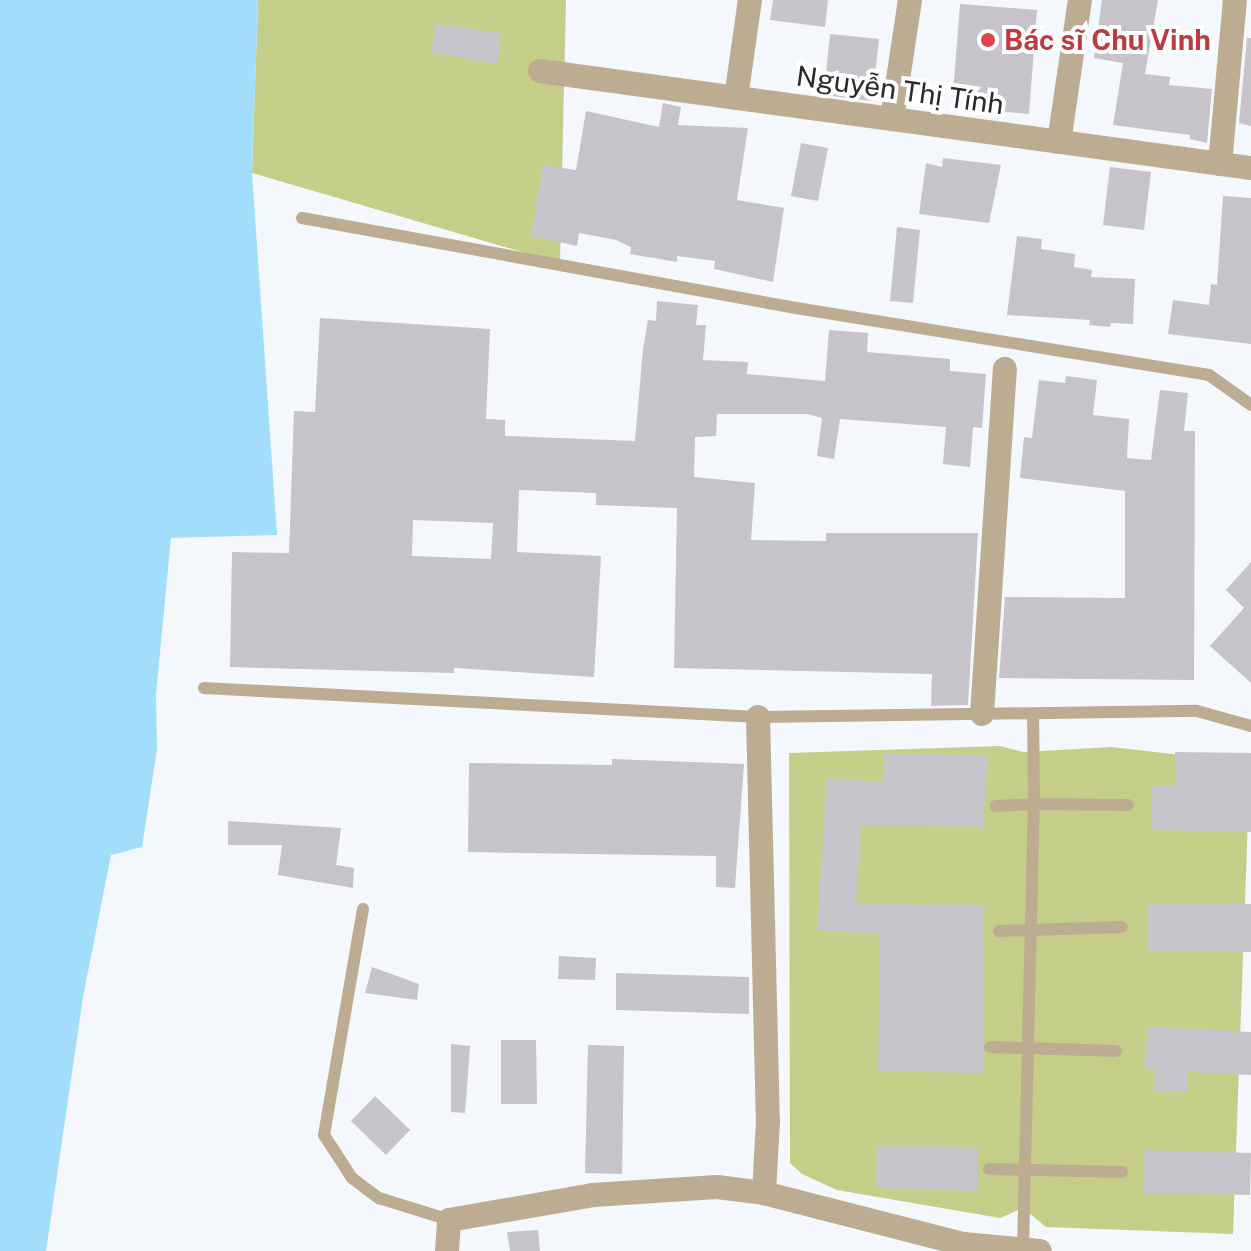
<!DOCTYPE html>
<html>
<head>
<meta charset="utf-8">
<style>
	body { margin:0 }
	#map { position:relative; width:1251px; height:1251px; overflow:hidden; background:#f4f7fc; font-family:"Public Sans",sans-serif }
	div>[style] { position:absolute }
	.green>* { inset:0; background:#c5ce89 }
	.water>* { inset:0; background:#a2ddfb }
	.building>* { inset:0; background:#c6c4ca }
	.lane>* { height:12px; margin:-6px; padding:0 6px; transform-origin:6px; border-radius:6px; background:#bcac91 }
	.street>* { height:24px; margin:-12px; padding:0 12px; transform-origin:12px; border-radius:12px; background:#bcac91 }
	.dots>* { width:22px; height:22px; translate:-50% -50%; box-sizing:border-box; border:4px solid #fff; border-radius:50% }
	span { translate:-50% -50%; white-space:nowrap; text-align:center; line-height:1.15; -webkit-text-stroke:8px #fff; paint-order:stroke }
	.health-label { font-size:28px; color:#be3a42; font-weight:700 }
	.left { translate:0 -50%; text-align:left }
	.street-label { font-size:28px; color:#28292a }
</style>
</head>
<body>
<div id="map">
	<div class="green">
		<div style="clip-path:polygon(258px 0,566px 0,560px 263px,252px 173px)"></div>
		<div style="clip-path:polygon(1000px 746px,1023px 752px,1112px 747px,1250px 763px,1233px 1234px,1046px 1227px,1023px 1208px,1000px 1218px,837px 1190px,802px 1174px,790px 1163px,789px 753px)"></div>
	</div>
	<div class="water">
		<div style="clip-path:polygon(0 0,258px 0,252px 173px,277px 535px,171px 538px,156px 694px,157px 749px,142px 847px,111px 855px,83px 997px,46px 1251px,0 1251px)"></div>
	</div>
	<div class="building">
		<div style="clip-path:polygon(773px 0,828px 0,825px 27px,770px 20px)"></div>
		<div style="clip-path:polygon(1102px 0,1158px 0,1145px 74px,1170px 77px,1169px 85px,1212px 89px,1207px 143px,1190px 139px,1190px 135px,1113px 125px,1123px 63px,1094px 58px)"></div>
		<div style="clip-path:polygon(960px 4px,1037px 10px,1029px 114px,952px 107px)"></div>
		<div style="clip-path:polygon(436px 24px,501px 33px,497px 64px,431px 52px)"></div>
		<div style="clip-path:polygon(830px 34px,879px 39px,872px 101px,824px 95px)"></div>
		<div style="clip-path:polygon(1247px 38px,1251px 38px,1251px 126px,1239px 123px)"></div>
		<div style="clip-path:polygon(663px 103px,681px 107px,678px 125px,748px 128px,737px 200px,784px 208px,773px 282px,714px 269px,715px 261px,677px 256px,677px 262px,630px 254px,631px 247px,616px 240px,579px 233px,577px 246px,531px 236px,543px 165px,576px 170px,586px 111px,659px 127px)"></div>
		<div style="clip-path:polygon(801px 143px,828px 148px,818px 201px,791px 196px)"></div>
		<div style="clip-path:polygon(943px 158px,1001px 165px,989px 223px,919px 214px,926px 163px,942px 167px)"></div>
		<div style="clip-path:polygon(1110px 167px,1151px 172px,1144px 230px,1103px 225px)"></div>
		<div style="clip-path:polygon(1223px 196px,1251px 198px,1251px 344px,1168px 334px,1173px 300px,1209px 305px,1211px 284px,1217px 285px)"></div>
		<div style="clip-path:polygon(897px 227px,920px 230px,913px 303px,890px 301px)"></div>
		<div style="clip-path:polygon(1017px 236px,1042px 239px,1041px 249px,1075px 254px,1074px 267px,1092px 270px,1091px 277px,1135px 279px,1133px 324px,1111px 323px,1110px 327px,1089px 325px,1090px 320px,1007px 315px)"></div>
		<div style="clip-path:polygon(evenodd,657px 301px,698px 305px,696px 325px,706px 325px,703px 360px,748px 362px,747px 374px,825px 381px,829px 330px,868px 333px,867px 352px,950px 359px,950px 371px,986px 374px,982px 428px,973px 427px,970px 467px,943px 464px,946px 427px,840px 419px,834px 459px,817px 456px,822px 418px,807px 414px,717px 414px,716px 436px,695px 437px,694px 477px,755px 483px,751px 540px,826px 541px,826px 533px,978px 533px,968px 705px,931px 706px,932px 674px,674px 668px,677px 508px,596px 505px,596px 493px,519px 490px,517px 552px,601px 556px,594px 677px,454px 668px,454px 673px,230px 667px,232px 552px,289px 553px,294px 411px,315px 412px,320px 318px,490px 329px,486px 419px,505px 420px,505px 436px,635px 441px,643px 349px,648px 320px,656px 321px,657px 301px,413px 520px,493px 523px,491px 559px,412px 556px,413px 520px)"></div>
		<div style="clip-path:polygon(1066px 376px,1097px 380px,1093px 415px,1129px 419px,1127px 458px,1151px 460px,1160px 390px,1188px 393px,1184px 431px,1195px 431px,1194px 680px,999px 678px,1005px 597px,1125px 598px,1125px 491px,1020px 478px,1024px 437px,1032px 438px,1039px 380px,1065px 383px)"></div>
		<div style="clip-path:polygon(1251px 562px,1251px 683px,1210px 646px,1244px 608px,1226px 590px)"></div>
		<div style="clip-path:polygon(1175px 752px,1251px 753px,1251px 832px,1151px 830px,1151px 785px,1175px 786px)"></div>
		<div style="clip-path:polygon(884px 754px,988px 755px,983px 827px,861px 825px,856px 904px,984px 905px,983px 1073px,878px 1071px,880px 934px,817px 930px,827px 778px,884px 782px)"></div>
		<div style="clip-path:polygon(612px 759px,744px 764px,735px 888px,716px 887px,716px 856px,468px 852px,469px 763px,612px 765px)"></div>
		<div style="clip-path:polygon(228px 821px,341px 828px,336px 865px,354px 868px,353px 888px,278px 875px,282px 845px,228px 845px)"></div>
		<div style="clip-path:polygon(1148px 904px,1251px 904px,1251px 952px,1148px 952px)"></div>
		<div style="clip-path:polygon(559px 956px,596px 958px,595px 980px,558px 979px)"></div>
		<div style="clip-path:polygon(372px 967px,419px 984px,417px 1000px,365px 993px)"></div>
		<div style="clip-path:polygon(616px 973px,749px 977px,749px 1014px,616px 1010px)"></div>
		<div style="clip-path:polygon(1147px 1027px,1251px 1032px,1251px 1075px,1188px 1072px,1187px 1092px,1154px 1091px,1155px 1070px,1145px 1070px)"></div>
		<div style="clip-path:polygon(501px 1040px,536px 1040px,537px 1104px,501px 1104px)"></div>
		<div style="clip-path:polygon(451px 1044px,470px 1046px,465px 1113px,451px 1112px)"></div>
		<div style="clip-path:polygon(588px 1045px,624px 1046px,622px 1174px,585px 1173px)"></div>
		<div style="clip-path:polygon(375px 1096px,410px 1130px,386px 1155px,351px 1121px)"></div>
		<div style="clip-path:polygon(877px 1146px,977px 1147px,977px 1191px,876px 1188px)"></div>
		<div style="clip-path:polygon(1144px 1150px,1251px 1153px,1250px 1195px,1143px 1193px)"></div>
		<div style="clip-path:polygon(538px 1230px,540px 1251px,510px 1251px,507px 1232px)"></div>
	</div>
	<div class="lane">
		<div style="left:302px;top:218px;width:502px;rotate:10.33deg"></div>
		<div style="left:796px;top:308px;width:418px;rotate:9.2deg"></div>
		<div style="left:1209px;top:375px;width:52px;rotate:35.5deg"></div>
		<div style="left:204px;top:688px;width:555px;rotate:3deg"></div>
		<div style="left:758px;top:717px;width:439px;rotate:-0.8deg"></div>
		<div style="left:1197px;top:711px;width:56px;rotate:15.5deg"></div>
		<div style="left:996px;top:806px;width:38px;rotate:-3deg"></div>
		<div style="left:1034px;top:804px;width:90px;rotate:-90.6deg"></div>
		<div style="left:363px;top:909px;width:229px;rotate:99.8deg"></div>
		<div style="left:324px;top:1135px;width:51px;rotate:56.9deg"></div>
		<div style="left:352px;top:1178px;width:34px;rotate:37deg"></div>
		<div style="left:379px;top:1198px;width:73px;rotate:17.4deg"></div>
		<div style="left:999px;top:931px;width:123px;rotate:-1.9deg"></div>
		<div style="left:990px;top:1047px;width:126px;rotate:1.8deg"></div>
		<div style="left:989px;top:1169px;width:133px;rotate:1.3deg"></div>
		<div style="left:1023px;top:1249px;width:445px;rotate:-88.6deg"></div>
		<div style="left:1034px;top:804px;width:94px;rotate:0.6deg"></div>
	</div>
	<div class="street">
		<div style="left:540px;top:71px;width:718px;rotate:7.77deg"></div>
		<div style="left:736px;top:98px;width:99px;rotate:-81.9deg"></div>
		<div style="left:892px;top:119px;width:120px;rotate:-81.4deg"></div>
		<div style="left:1059px;top:142px;width:144px;rotate:-81.6deg"></div>
		<div style="left:1220px;top:164px;width:165px;rotate:-84.8deg"></div>
		<div style="left:982px;top:714px;width:346px;rotate:-86.2deg"></div>
		<div style="left:758px;top:717px;width:404px;rotate:88.6deg"></div>
		<div style="left:768px;top:1121px;width:72px;rotate:93.2deg"></div>
		<div style="left:764px;top:1193px;width:205px;rotate:14.4deg"></div>
		<div style="left:963px;top:1244px;width:77px;rotate:5.2deg"></div>
		<div style="left:447px;top:1251px;width:31px;rotate:-86deg"></div>
		<div style="left:449px;top:1220px;width:146px;rotate:-9.8deg"></div>
		<div style="left:593px;top:1195px;width:124px;rotate:-3.7deg"></div>
		<div style="left:717px;top:1187px;width:47px;rotate:7.3deg"></div>
	</div>
	<div class="dots">
		<div style="left:988px;top:40px;background:#e0444e"></div>
	</div>
	<div class="health-label">
		<span class="left" style="left:1004px;top:40px">Bác sĩ Chu Vinh</span>
	</div>
	<div class="street-label">
		<span style="left:900px;top:90px;rotate:8deg">Nguyễn Thị Tính</span>
	</div>
</div>
</body>
</html>
